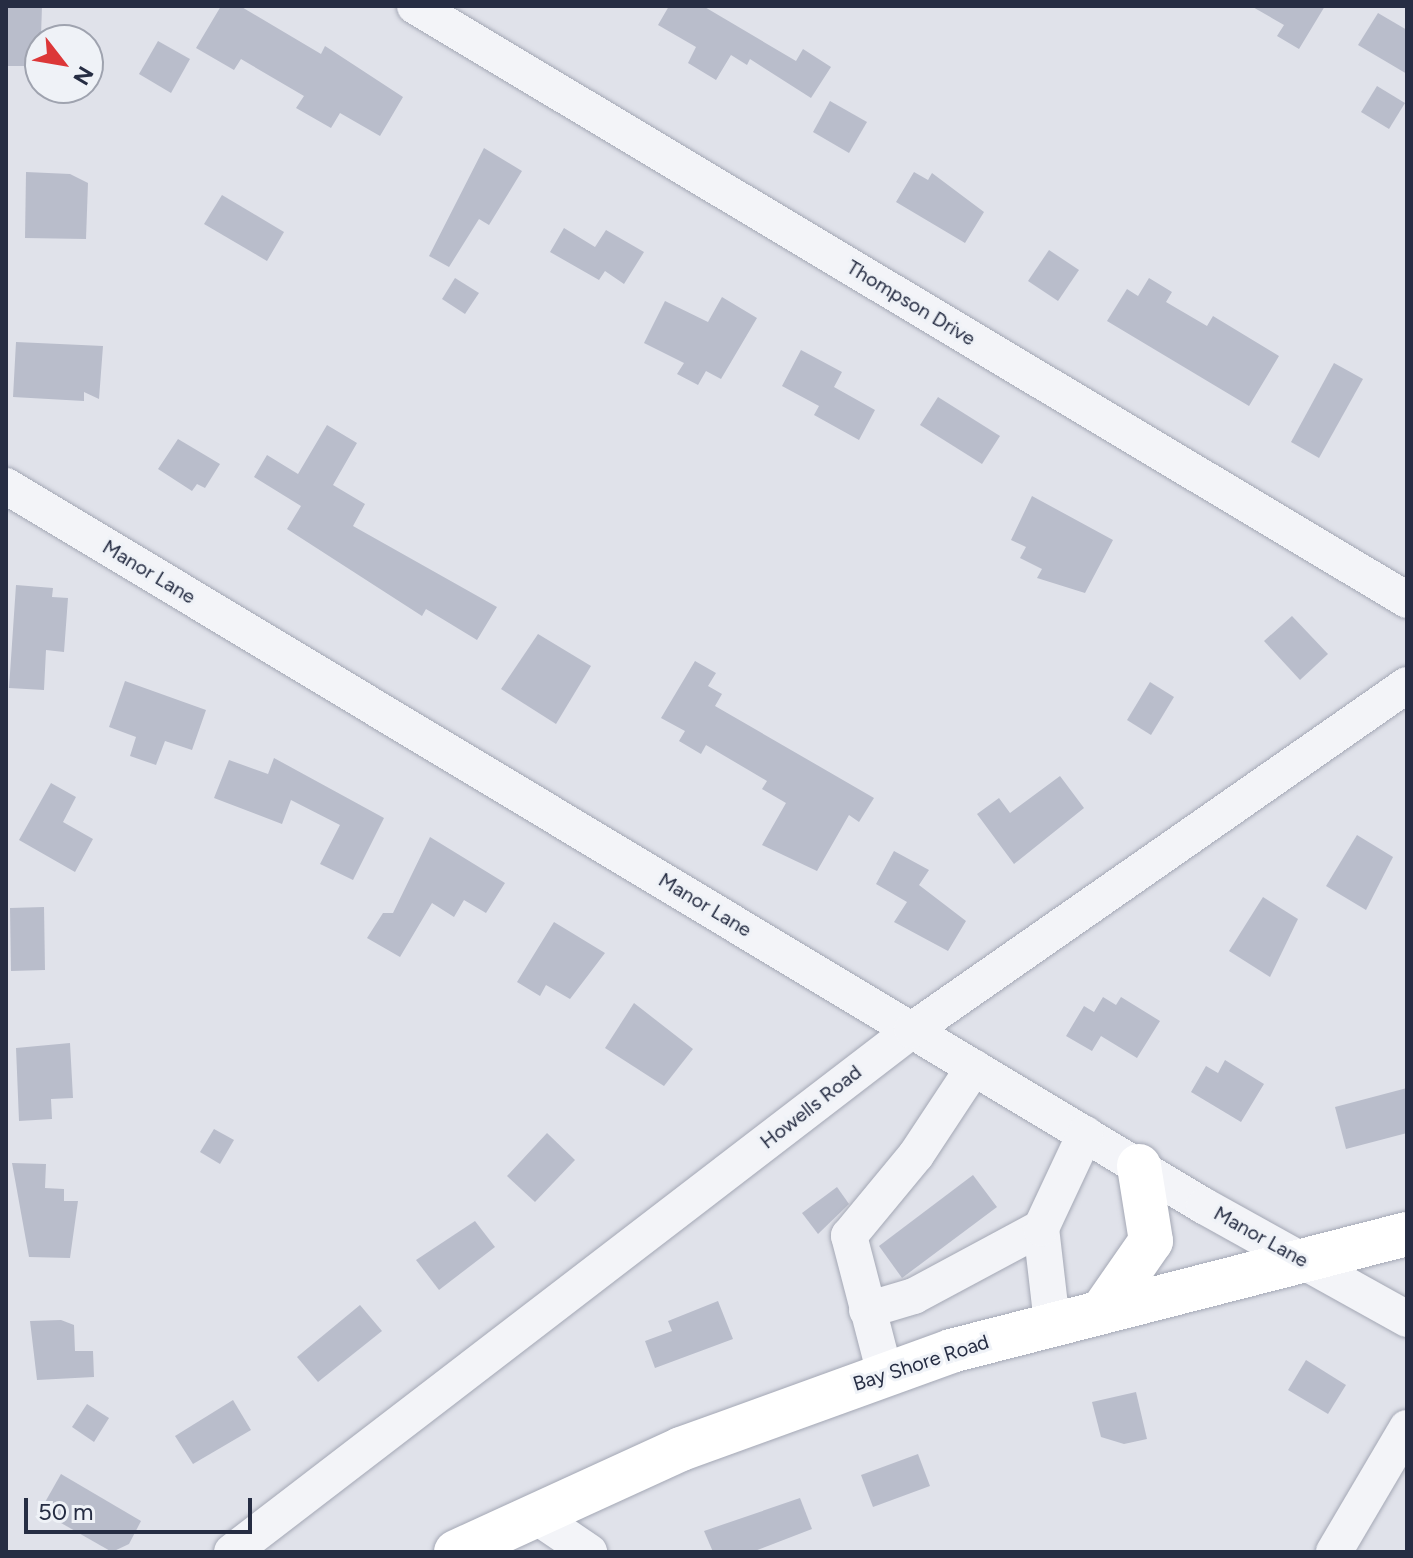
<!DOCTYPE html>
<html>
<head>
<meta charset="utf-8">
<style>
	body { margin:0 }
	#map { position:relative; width:1413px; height:1558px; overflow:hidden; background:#e0e2ea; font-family:Figtree,sans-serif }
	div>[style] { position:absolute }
	.building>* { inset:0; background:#b9bdcb }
	.roads { filter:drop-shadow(0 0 2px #a4a8b5) drop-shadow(0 0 2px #a4a8b5) }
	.minor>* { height:36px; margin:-18px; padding:0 18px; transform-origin:18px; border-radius:18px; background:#f3f4f8 }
	.major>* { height:44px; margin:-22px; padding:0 22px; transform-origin:22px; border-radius:22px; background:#fff }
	span { translate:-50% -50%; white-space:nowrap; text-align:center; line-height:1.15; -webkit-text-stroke:6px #eff2f7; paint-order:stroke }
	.street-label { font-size:20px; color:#262d43 }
	.frame { position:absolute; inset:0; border:8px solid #262d43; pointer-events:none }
	.north { position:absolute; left:24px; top:24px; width:80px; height:80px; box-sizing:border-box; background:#eff2f7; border:2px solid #9fa3af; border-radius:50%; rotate:121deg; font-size:22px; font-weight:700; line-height:32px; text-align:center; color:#262d43 }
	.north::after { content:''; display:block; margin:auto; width:28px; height:36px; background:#dc3738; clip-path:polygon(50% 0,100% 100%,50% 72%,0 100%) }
	.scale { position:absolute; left:24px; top:1498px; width:228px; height:36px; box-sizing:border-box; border:4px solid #262d43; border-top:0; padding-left:10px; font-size:24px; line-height:28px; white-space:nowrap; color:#262d43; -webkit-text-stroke:6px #eff2f7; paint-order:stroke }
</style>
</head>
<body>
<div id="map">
	<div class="building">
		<div style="clip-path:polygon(6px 6px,42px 6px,40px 66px,6px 66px)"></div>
		<div style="clip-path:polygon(221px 6px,240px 6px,321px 54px,325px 46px,403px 97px,380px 136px,340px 113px,331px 128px,296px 108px,304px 96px,241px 59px,234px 70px,196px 48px)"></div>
		<div style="clip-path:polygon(669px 6px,703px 6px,796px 61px,803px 49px,831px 67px,811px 98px,750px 59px,747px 65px,731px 55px,716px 80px,688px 63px,696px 47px,658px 25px)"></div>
		<div style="clip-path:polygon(1251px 6px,1325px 6px,1299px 49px,1277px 36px,1284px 25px)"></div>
		<div style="clip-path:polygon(1378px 13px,1407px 30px,1407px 74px,1358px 45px)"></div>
		<div style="clip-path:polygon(158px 41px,190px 59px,171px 93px,139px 74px)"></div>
		<div style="clip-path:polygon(1377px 86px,1405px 103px,1389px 129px,1361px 112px)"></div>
		<div style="clip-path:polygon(830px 101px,867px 122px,849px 153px,813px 132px)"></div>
		<div style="clip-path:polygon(484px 148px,522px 171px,489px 225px,479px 219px,449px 267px,429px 256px)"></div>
		<div style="clip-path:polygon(26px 172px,70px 174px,88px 183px,86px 239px,25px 238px)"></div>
		<div style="clip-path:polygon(914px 172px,928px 180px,932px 173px,984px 212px,965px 243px,896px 202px)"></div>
		<div style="clip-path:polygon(222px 195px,284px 232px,267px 261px,204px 224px)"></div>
		<div style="clip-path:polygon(564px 228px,595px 247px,606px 230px,644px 252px,624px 284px,605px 271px,599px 280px,550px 252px)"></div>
		<div style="clip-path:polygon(1049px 250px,1079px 270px,1058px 301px,1028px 281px)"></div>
		<div style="clip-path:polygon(455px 278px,479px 293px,465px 314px,442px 299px)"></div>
		<div style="clip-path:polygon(1149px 278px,1172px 292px,1166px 302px,1207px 326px,1213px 316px,1279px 356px,1249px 406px,1107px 321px,1127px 289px,1138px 296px)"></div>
		<div style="clip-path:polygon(722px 297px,757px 318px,721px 379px,706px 371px,698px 385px,677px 374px,684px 363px,644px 343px,665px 301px,708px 322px)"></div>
		<div style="clip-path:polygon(16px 342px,103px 346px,99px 399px,84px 392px,84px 401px,13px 397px)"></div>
		<div style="clip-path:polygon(801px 350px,842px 372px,834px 387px,875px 410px,859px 440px,814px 415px,819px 406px,782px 386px)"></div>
		<div style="clip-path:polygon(1334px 363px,1363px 379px,1319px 458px,1291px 442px)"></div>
		<div style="clip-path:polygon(938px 397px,1000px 436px,982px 464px,920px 425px)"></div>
		<div style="clip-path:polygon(327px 425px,357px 443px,333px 485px,365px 504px,353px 526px,497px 607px,477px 640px,426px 609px,422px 616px,287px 529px,301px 506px,254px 477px,267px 455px,298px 474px)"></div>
		<div style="clip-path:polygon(178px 439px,220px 464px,205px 488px,197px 484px,192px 491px,158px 469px)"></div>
		<div style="clip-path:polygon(1032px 496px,1113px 540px,1085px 593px,1037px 578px,1042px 569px,1020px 558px,1026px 547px,1011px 540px)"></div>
		<div style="clip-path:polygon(16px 585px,53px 588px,52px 597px,68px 598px,64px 652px,46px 650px,44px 690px,9px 688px)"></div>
		<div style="clip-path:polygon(1292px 616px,1328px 654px,1300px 680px,1264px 641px)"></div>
		<div style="clip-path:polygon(538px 634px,591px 666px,556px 724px,501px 689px)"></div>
		<div style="clip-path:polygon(695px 661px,716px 673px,708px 686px,722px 694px,715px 706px,874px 798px,859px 822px,849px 815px,817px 871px,762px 845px,786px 803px,762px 789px,767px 781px,706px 745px,701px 754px,679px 741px,685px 731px,661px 718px)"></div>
		<div style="clip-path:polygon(125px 681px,206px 710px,192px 750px,165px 741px,156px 765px,130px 756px,136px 737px,109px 727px)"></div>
		<div style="clip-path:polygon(1150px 682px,1174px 697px,1151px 735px,1127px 720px)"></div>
		<div style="clip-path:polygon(274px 758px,384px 818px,353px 880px,320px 864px,340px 825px,291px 800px,282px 824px,214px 798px,229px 760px,268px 774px)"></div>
		<div style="clip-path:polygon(1060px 776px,1084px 808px,1014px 864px,977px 814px,999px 798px,1010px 813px)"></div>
		<div style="clip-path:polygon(51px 783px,76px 797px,63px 822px,93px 839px,75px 872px,19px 840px)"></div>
		<div style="clip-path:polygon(1357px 835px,1393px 857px,1366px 910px,1326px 886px)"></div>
		<div style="clip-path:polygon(430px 837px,505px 883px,486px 913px,464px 900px,454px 917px,432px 903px,400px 957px,367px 938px,383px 913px,393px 913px)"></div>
		<div style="clip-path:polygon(894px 851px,929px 870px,919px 885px,966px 921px,948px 951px,894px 922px,907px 902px,876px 884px)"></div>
		<div style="clip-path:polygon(1263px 897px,1298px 919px,1270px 977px,1229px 951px)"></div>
		<div style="clip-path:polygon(44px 907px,45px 970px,11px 971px,10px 908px)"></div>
		<div style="clip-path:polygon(554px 922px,605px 953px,570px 999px,546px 985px,540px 996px,517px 982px)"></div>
		<div style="clip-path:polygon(1103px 997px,1116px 1005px,1121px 997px,1160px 1021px,1137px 1058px,1101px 1036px,1092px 1051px,1066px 1036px,1084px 1006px,1094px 1012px)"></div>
		<div style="clip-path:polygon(634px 1003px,693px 1049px,664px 1086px,605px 1048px)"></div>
		<div style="clip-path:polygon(70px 1043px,73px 1098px,51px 1099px,52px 1119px,19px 1121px,16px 1048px)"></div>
		<div style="clip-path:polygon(1225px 1060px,1264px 1084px,1241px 1122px,1191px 1092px,1206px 1066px,1218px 1073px)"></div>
		<div style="clip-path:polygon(1407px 1088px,1407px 1133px,1346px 1149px,1335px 1107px)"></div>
		<div style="clip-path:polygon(214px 1129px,234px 1140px,220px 1164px,200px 1152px)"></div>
		<div style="clip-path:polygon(547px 1133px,575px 1160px,535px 1202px,507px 1176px)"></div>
		<div style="clip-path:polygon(12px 1163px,46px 1164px,45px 1188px,64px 1189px,64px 1201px,78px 1201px,70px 1258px,29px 1257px)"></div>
		<div style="clip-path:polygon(973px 1175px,997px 1207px,902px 1278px,879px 1246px)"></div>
		<div style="clip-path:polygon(837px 1187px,849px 1204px,818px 1234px,802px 1213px)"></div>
		<div style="clip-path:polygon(475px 1221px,495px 1247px,439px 1290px,416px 1260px)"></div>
		<div style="clip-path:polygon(718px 1301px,733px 1339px,655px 1368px,645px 1341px,672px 1331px,668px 1321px)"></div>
		<div style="clip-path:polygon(360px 1305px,382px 1331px,318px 1382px,297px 1357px)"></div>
		<div style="clip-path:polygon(61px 1320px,74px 1325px,75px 1351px,93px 1351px,94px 1377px,37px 1380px,30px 1321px)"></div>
		<div style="clip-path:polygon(1306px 1360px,1346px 1385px,1328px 1414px,1288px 1390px)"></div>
		<div style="clip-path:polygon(1136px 1392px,1147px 1439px,1124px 1444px,1101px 1437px,1092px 1402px)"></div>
		<div style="clip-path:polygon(233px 1400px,251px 1430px,193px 1464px,175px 1436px)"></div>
		<div style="clip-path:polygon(87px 1404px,109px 1418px,94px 1442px,72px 1427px)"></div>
		<div style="clip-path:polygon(918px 1454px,930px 1486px,873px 1507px,861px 1475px)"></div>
		<div style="clip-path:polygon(61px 1474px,141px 1521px,129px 1544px,112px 1552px,40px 1511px)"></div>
		<div style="clip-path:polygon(800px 1498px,812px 1529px,752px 1552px,713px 1552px,704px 1531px)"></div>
	</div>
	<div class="roads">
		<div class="minor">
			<div style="left:415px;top:6px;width:1156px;rotate:30.91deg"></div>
			<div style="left:6px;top:486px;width:1398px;rotate:31.01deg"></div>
			<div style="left:1204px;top:1206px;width:232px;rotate:29.1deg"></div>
			<div style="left:867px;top:1310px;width:49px;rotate:-16.6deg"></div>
			<div style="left:914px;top:1296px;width:144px;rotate:-28.2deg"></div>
			<div style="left:1052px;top:1323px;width:96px;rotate:-96.6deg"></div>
			<div style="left:1041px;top:1228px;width:104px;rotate:-64.9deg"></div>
			<div style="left:885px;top:1374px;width:143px;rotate:-104.6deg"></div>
			<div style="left:849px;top:1236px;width:105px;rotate:-50.4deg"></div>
			<div style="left:916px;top:1155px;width:105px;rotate:-56.6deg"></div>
			<div style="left:533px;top:1514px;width:68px;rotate:34.2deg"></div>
			<div style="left:232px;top:1552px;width:857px;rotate:-37.51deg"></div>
			<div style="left:912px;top:1030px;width:603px;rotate:-34.88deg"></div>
			<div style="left:1334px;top:1552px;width:144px;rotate:-59.5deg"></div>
		</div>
		<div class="major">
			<div style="left:1103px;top:1310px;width:84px;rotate:-55.2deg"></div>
			<div style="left:1151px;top:1241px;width:76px;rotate:-99.1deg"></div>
			<div style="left:456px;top:1552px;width:247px;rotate:-24.6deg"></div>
			<div style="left:681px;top:1449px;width:287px;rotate:-19.9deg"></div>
			<div style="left:951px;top:1351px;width:471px;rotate:-14.4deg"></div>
		</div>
	</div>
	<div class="street-label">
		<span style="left:911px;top:303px;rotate:31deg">Thompson Drive</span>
		<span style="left:149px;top:572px;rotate:31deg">Manor Lane</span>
		<span style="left:705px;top:905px;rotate:31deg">Manor Lane</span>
		<span style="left:811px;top:1107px;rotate:-38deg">Howells Road</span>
		<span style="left:1261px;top:1237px;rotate:29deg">Manor Lane</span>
		<span style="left:921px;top:1363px;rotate:-18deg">Bay Shore Road</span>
	</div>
	<div class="frame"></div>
	<div class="north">N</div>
	<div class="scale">50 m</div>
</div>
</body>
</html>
